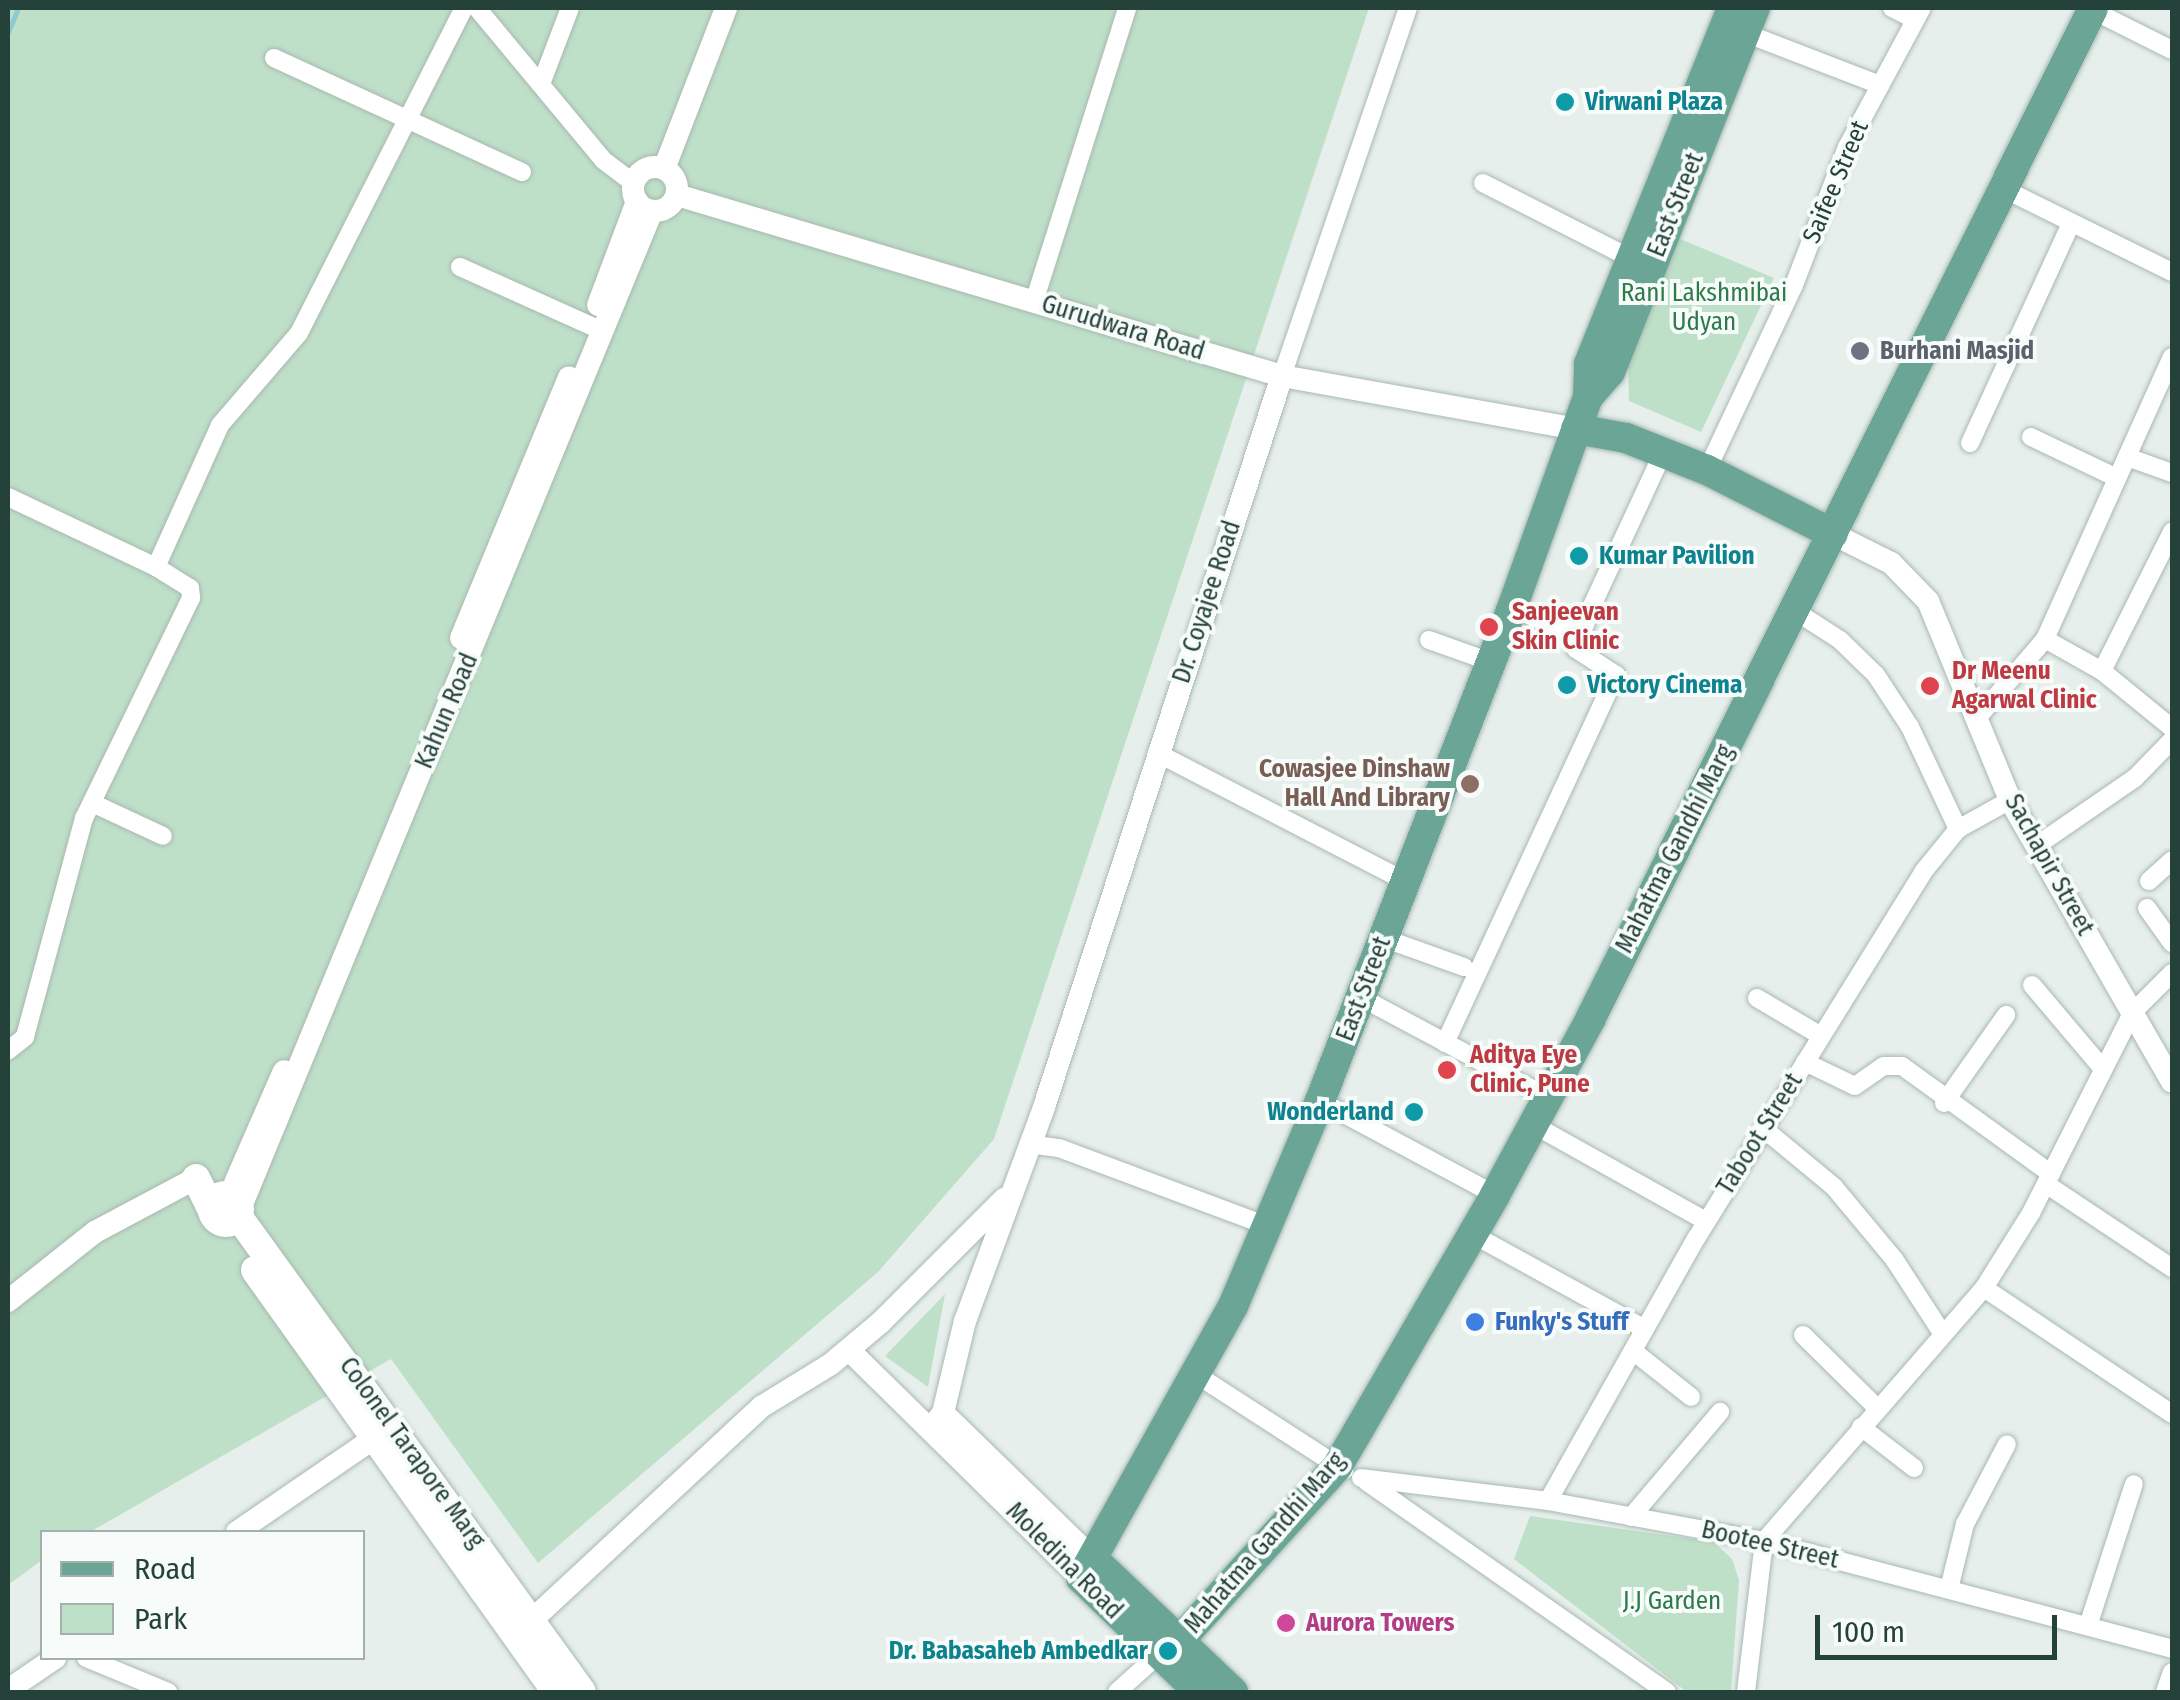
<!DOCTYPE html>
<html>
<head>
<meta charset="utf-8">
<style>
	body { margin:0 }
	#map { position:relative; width:2180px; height:1700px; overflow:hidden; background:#e6efeb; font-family:"Fira Sans Condensed",sans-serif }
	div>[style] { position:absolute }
	.green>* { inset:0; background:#bfe0c8 }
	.stream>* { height:5px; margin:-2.5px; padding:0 2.5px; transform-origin:2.5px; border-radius:2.5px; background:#8ec9d4 }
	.roads { filter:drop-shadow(0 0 2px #a8b8b2) drop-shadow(0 0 2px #a8b8b2) }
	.minor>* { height:18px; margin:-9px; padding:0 9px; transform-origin:9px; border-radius:9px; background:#fff }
	.tertiary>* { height:22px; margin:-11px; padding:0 11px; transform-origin:11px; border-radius:11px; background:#fff }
	.tertiary>.ring { margin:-11px; padding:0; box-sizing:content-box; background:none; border:22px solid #fff; border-radius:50% }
	.secondary>* { height:28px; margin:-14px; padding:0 14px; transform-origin:14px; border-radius:14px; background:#fff }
	.secondary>.ring { margin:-14px; padding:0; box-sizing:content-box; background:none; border:28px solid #fff; border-radius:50% }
	.primary>* { height:30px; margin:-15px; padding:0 15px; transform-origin:15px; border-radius:15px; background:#6aa596 }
	.dots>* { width:28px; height:28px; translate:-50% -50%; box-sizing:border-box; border:5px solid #f7fbf9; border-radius:50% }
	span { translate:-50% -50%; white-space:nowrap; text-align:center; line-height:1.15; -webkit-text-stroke:8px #f7fbf9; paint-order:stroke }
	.culture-label { font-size:25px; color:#0d838f; font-weight:700 }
	.left { translate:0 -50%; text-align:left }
	.right { translate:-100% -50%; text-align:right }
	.street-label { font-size:25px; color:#24423a }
	.park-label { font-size:25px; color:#2d7a4b }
	.worship-label { font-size:25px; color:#5b616d; font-weight:700 }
	.health-label { font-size:25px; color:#be3a42; font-weight:700 }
	.education-label { font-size:25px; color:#785e54; font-weight:700 }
	.shop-label { font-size:25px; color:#366cbe; font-weight:700 }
	.hotel-label { font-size:25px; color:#b23c85; font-weight:700 }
	.frame { position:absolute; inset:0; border:10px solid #24423a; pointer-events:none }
	.legend { position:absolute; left:40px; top:1530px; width:325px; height:130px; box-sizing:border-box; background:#f7fbf9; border:2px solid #a3b1ad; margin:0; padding:12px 18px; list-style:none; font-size:30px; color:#24423a }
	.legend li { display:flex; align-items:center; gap:20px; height:50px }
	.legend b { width:50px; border:2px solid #a3b1ad }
	.scale { position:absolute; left:1815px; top:1615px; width:242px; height:45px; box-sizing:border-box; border:5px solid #24423a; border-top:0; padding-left:12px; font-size:30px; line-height:35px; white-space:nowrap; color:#24423a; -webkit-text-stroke:8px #f7fbf9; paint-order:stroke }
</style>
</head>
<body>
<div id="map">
	<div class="green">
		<div style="clip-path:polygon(8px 8px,1369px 8px,994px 1139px,878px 1272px,538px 1563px,391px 1359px,90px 1532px,42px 1532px,42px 1560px,8px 1585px)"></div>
		<div style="clip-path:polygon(1678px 238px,1774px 278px,1701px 432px,1629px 401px,1628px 358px)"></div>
		<div style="clip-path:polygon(945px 1294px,928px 1387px,885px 1356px)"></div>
		<div style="clip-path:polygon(1530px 1516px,1714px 1542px,1732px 1559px,1739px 1580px,1731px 1692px,1687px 1692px,1514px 1559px)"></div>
	</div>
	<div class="stream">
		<div style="left:8px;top:32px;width:26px;rotate:-67deg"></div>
	</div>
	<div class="roads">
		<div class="minor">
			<div style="left:477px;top:8px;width:197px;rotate:50.3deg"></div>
			<div style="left:603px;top:160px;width:39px;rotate:37deg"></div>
			<div style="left:1892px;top:8px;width:25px;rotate:27deg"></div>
			<div style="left:2092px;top:10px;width:89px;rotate:26.6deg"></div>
			<div style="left:1745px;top:33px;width:145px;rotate:21.1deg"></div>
			<div style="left:274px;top:58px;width:273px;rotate:24.7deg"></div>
			<div style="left:541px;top:84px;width:81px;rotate:-69.1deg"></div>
			<div style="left:1483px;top:183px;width:167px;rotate:27deg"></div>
			<div style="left:2004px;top:189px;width:187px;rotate:26.3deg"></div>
			<div style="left:460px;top:267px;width:144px;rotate:24.2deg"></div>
			<div style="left:1034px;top:302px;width:308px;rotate:-72.4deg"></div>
			<div style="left:1282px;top:376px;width:389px;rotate:-71.1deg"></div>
			<div style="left:2031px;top:437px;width:95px;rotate:25.5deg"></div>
			<div style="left:1970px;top:443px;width:242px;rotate:-65.3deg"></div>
			<div style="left:2127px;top:457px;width:48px;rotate:19.6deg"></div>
			<div style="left:1707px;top:470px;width:204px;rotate:-64.8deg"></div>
			<div style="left:1794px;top:285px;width:148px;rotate:-69deg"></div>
			<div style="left:1847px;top:147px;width:158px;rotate:-61.7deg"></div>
			<div style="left:8px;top:497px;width:164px;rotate:25.3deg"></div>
			<div style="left:156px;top:567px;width:40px;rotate:32deg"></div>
			<div style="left:190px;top:588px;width:10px;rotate:84deg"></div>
			<div style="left:191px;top:598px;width:245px;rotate:115.9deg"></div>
			<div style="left:84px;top:818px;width:227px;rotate:105.1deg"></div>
			<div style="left:25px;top:1037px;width:22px;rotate:141deg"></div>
			<div style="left:156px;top:567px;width:156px;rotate:-65.7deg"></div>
			<div style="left:220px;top:425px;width:121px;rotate:-49.3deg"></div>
			<div style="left:299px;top:333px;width:364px;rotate:-63.1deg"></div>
			<div style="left:1512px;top:608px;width:56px;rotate:22.9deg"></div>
			<div style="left:1564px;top:630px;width:21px;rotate:-19deg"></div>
			<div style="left:1584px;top:623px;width:187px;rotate:-65.1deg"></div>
			<div style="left:1795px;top:611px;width:54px;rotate:32.8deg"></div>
			<div style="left:1840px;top:640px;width:50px;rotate:44.2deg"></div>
			<div style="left:1876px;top:675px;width:62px;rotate:56.8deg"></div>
			<div style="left:1910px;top:727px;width:113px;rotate:64.8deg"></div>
			<div style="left:2045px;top:639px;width:65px;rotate:29.3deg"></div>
			<div style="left:2102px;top:671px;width:90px;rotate:39.2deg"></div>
			<div style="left:1429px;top:640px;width:63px;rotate:19.6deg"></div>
			<div style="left:2102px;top:671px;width:156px;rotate:-63.3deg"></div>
			<div style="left:1979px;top:716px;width:101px;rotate:-49.4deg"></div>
			<div style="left:2045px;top:639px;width:309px;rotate:-65.8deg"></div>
			<div style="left:1157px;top:753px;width:277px;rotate:27.3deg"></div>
			<div style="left:92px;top:803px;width:78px;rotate:24.9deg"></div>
			<div style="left:2036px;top:846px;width:120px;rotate:-34.5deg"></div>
			<div style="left:2135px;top:778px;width:53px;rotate:-45.8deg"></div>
			<div style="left:2149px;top:881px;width:31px;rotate:-42deg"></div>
			<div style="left:2147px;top:908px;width:43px;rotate:54.5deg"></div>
			<div style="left:1383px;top:938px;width:86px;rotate:19.7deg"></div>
			<div style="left:2032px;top:985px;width:110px;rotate:49.8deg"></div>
			<div style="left:1362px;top:998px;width:212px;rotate:28.1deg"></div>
			<div style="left:1757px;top:998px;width:74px;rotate:30.7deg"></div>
			<div style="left:1445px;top:1043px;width:406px;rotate:-65.1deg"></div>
			<div style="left:1616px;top:675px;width:48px;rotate:-147deg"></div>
			<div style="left:1576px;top:649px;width:30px;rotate:-70deg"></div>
			<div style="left:1805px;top:1062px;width:55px;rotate:25.6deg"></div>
			<div style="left:1855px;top:1086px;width:35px;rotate:-35deg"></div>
			<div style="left:1884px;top:1066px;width:18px"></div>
			<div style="left:1902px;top:1066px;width:184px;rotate:35.9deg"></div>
			<div style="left:1320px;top:1101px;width:199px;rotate:28.2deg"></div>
			<div style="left:1944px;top:1103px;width:108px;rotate:-54.8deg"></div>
			<div style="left:1534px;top:1125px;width:197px;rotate:29.2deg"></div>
			<div style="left:1764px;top:1129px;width:91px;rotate:39.6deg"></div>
			<div style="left:1834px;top:1187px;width:94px;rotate:50.2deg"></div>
			<div style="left:1894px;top:1259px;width:88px;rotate:57deg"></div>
			<div style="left:1029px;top:1144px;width:30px;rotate:8deg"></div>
			<div style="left:1059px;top:1148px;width:223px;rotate:20.5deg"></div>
			<div style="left:2046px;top:1184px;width:151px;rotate:33.7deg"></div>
			<div style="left:1472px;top:1234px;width:197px;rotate:28.8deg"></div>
			<div style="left:1984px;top:1288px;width:226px;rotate:33.8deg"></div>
			<div style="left:1803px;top:1335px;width:104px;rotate:44.6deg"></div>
			<div style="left:1633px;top:1351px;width:74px;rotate:38.4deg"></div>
			<div style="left:1194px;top:1373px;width:179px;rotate:32.9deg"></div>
			<div style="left:1861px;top:1427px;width:67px;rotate:37.7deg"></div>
			<div style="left:1361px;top:1478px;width:188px;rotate:7deg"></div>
			<div style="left:1548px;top:1501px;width:220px;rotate:10.5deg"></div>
			<div style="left:1764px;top:1541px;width:422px;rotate:14.8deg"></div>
			<div style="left:1367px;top:1482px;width:366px;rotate:35deg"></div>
			<div style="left:1548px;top:1501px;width:303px;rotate:-60.6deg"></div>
			<div style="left:1697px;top:1237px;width:429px;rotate:-58.2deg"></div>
			<div style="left:1923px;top:872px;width:55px;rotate:-50.9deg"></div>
			<div style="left:1958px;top:829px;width:60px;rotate:-29.1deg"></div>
			<div style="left:1631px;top:1517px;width:138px;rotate:-49.7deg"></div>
			<div style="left:1949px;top:1589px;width:67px;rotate:-76.2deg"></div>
			<div style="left:1965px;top:1524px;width:90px;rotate:-62.3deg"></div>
			<div style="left:2088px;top:1626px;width:149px;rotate:-72.1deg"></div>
			<div style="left:86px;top:1658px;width:89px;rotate:22.5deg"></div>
			<div style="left:1117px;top:1692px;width:57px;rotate:-42.1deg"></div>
			<div style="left:1746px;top:1692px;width:152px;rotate:-83.2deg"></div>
			<div style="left:1764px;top:1541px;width:335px;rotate:-49deg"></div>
			<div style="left:1984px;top:1288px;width:89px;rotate:-57.9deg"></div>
			<div style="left:2031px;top:1213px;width:224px;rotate:-63.2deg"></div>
			<div style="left:2132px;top:1013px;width:57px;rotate:-45deg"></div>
			<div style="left:2165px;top:1692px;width:21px;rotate:-71deg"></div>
		</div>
		<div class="tertiary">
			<div class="ring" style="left:633px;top:167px;width:22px;height:22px"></div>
			<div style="left:664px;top:169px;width:173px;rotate:-68.9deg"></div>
			<div style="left:677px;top:195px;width:631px;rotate:16.66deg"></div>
			<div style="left:1282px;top:376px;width:299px;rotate:10.2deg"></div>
			<div style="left:598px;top:305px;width:111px;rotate:-69.4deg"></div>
			<div style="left:1833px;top:534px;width:65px;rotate:26.6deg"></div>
			<div style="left:1891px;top:563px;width:53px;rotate:45.8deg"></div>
			<div style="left:1928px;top:601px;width:215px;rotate:67.6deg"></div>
			<div style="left:2010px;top:800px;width:325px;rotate:60.1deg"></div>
			<div style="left:461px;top:638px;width:282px;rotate:-67.5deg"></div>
			<div style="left:235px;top:1183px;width:122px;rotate:-66.4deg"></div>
			<div style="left:240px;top:1209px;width:1080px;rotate:-67.57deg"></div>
			<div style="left:8px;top:1301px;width:111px;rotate:-38.4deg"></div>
			<div style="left:95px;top:1232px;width:115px;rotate:-28.1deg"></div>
			<div style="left:849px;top:1350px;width:325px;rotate:44.5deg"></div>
			<div style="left:943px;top:1413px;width:209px;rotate:44.2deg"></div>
			<div style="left:931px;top:1428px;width:19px;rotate:-51deg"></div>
			<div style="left:943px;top:1413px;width:95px;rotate:-76.6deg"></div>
			<div style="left:965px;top:1321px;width:228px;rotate:-69.7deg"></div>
			<div style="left:1044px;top:1107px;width:769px;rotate:-71.97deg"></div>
			<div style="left:237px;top:1532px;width:181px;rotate:-34.4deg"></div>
			<div style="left:518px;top:1633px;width:332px;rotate:-42.9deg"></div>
			<div style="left:761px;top:1407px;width:82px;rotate:-31.6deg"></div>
			<div style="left:831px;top:1364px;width:65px;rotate:-40deg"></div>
			<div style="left:881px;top:1322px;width:174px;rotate:-45deg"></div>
			<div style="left:8px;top:1690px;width:57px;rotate:-34.2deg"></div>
		</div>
		<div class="secondary">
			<div style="left:196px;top:1178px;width:37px;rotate:64deg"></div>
			<div class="ring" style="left:212px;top:1195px;width:0;height:0"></div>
			<div style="left:238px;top:1216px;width:587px;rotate:54.14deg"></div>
			<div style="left:255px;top:1270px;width:518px;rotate:54.5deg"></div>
		</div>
		<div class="primary">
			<div style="left:1588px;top:397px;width:33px;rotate:-49deg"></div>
			<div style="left:1610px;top:372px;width:392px;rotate:-68.3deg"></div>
			<div style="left:1576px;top:429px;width:51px;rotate:10.2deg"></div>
			<div style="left:1626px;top:438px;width:87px;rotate:21.6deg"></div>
			<div style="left:1707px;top:470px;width:141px;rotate:26.9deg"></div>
			<div style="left:1093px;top:1559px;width:193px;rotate:43.5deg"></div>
			<div style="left:1180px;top:1640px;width:234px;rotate:-47.8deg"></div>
			<div style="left:1337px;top:1467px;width:315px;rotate:-59.8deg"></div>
			<div style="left:1495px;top:1195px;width:201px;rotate:-61.5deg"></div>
			<div style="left:1591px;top:1018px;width:1128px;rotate:-63.57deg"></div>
			<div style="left:1199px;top:1692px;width:164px;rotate:-136deg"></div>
			<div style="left:1081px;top:1578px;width:312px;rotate:-60.8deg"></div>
			<div style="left:1233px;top:1306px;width:223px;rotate:-67deg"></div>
			<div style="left:1320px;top:1101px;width:529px;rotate:-68.72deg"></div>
			<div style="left:1512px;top:608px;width:224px;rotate:-70.2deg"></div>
			<div style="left:1588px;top:397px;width:33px;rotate:-88deg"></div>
			<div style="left:1589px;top:364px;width:384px;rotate:-68.1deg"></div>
		</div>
	</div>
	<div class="dots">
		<div style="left:1565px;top:102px;background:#0f9aa8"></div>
		<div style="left:1860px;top:351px;background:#6b7280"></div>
		<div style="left:1579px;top:556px;background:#0f9aa8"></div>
		<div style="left:1489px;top:627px;background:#e0444e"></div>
		<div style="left:1567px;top:685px;background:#0f9aa8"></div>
		<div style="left:1930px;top:686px;background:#e0444e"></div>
		<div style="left:1470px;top:784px;background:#8d6e63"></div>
		<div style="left:1447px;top:1070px;background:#e0444e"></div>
		<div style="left:1414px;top:1112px;background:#0f9aa8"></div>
		<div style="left:1475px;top:1322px;background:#3f7fe0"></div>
		<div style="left:1286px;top:1623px;background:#d1479c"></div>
		<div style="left:1168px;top:1651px;background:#0f9aa8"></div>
	</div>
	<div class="culture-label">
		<span class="left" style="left:1585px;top:102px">Virwani Plaza</span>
		<span class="left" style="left:1599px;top:556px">Kumar Pavilion</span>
		<span class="left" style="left:1587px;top:685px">Victory Cinema</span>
		<span class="right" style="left:1394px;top:1112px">Wonderland</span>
		<span class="right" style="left:1148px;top:1651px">Dr. Babasaheb Ambedkar</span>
	</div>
	<div class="street-label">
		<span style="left:1836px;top:182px;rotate:-67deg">Saifee Street</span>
		<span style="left:1676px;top:205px;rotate:-68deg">East Street</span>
		<span style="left:1123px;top:328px;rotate:17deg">Gurudwara Road</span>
		<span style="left:1207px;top:602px;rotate:-72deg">Dr. Coyajee Road</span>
		<span style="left:447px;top:711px;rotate:-67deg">Kahun Road</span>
		<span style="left:1675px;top:849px;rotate:-63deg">Mahatma Gandhi Marg</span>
		<span style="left:2049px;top:865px;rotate:61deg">Sachapir Street</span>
		<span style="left:1364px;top:989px;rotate:-69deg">East Street</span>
		<span style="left:1760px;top:1134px;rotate:-58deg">Taboot Street</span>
		<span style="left:412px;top:1453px;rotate:54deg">Colonel Tarapore Marg</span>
		<span style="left:1265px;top:1543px;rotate:-49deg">Mahatma Gandhi Marg</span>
		<span style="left:1770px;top:1545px;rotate:13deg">Bootee Street</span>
		<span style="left:1064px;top:1561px;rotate:45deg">Moledina Road</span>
	</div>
	<div class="park-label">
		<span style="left:1704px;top:308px">Rani Lakshmibai<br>Udyan</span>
		<span style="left:1672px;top:1601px">J.J Garden</span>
	</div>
	<div class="worship-label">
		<span class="left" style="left:1880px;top:351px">Burhani Masjid</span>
	</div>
	<div class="health-label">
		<span class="left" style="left:1512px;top:627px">Sanjeevan<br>Skin Clinic</span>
		<span class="left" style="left:1952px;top:686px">Dr Meenu<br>Agarwal Clinic</span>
		<span class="left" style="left:1470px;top:1070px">Aditya Eye<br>Clinic, Pune</span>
	</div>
	<div class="education-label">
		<span class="right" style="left:1450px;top:784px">Cowasjee Dinshaw<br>Hall And Library</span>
	</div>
	<div class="shop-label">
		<span class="left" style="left:1495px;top:1322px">Funky's Stuff</span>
	</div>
	<div class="hotel-label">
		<span class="left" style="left:1306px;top:1623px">Aurora Towers</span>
	</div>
	<div class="frame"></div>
	<ul class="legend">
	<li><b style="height:12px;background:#6aa596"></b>Road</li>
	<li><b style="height:28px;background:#bfe0c8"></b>Park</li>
	</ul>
	<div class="scale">100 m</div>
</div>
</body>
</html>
